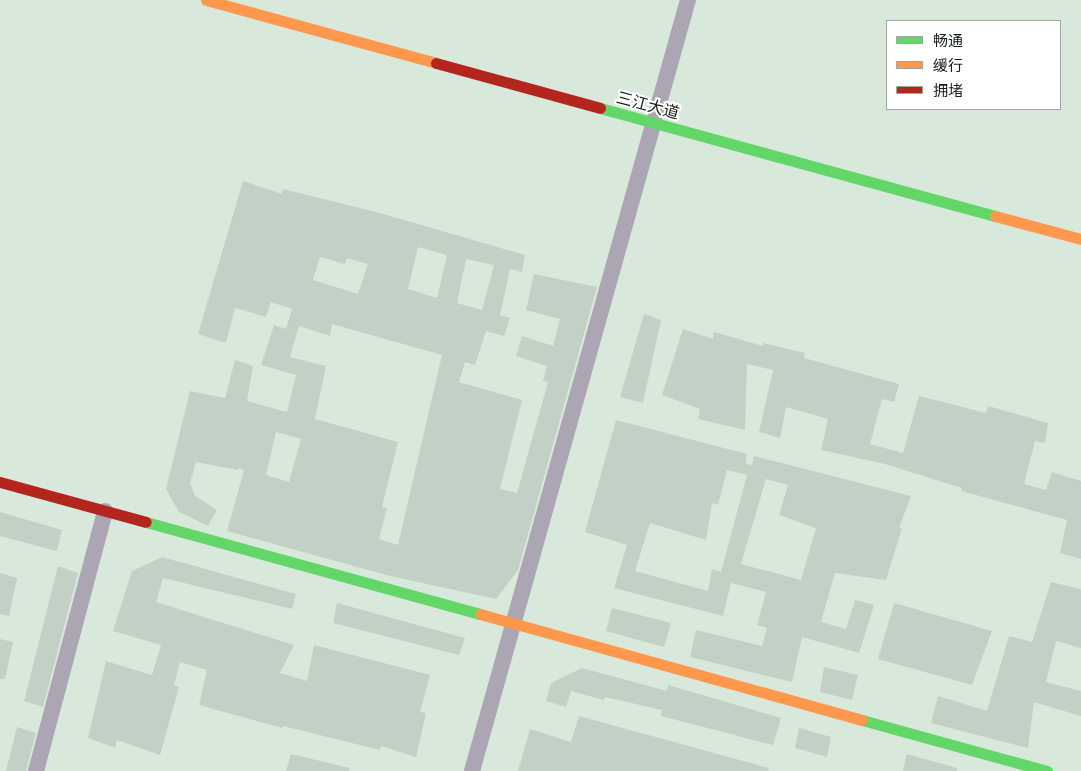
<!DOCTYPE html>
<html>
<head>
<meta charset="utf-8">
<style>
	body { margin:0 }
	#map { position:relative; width:1081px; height:771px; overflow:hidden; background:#d8e9db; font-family:Barlow,"Noto Sans SC",sans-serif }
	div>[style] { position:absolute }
	.building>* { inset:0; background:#c3d0c6 }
	.street>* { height:16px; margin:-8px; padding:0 8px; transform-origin:8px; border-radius:8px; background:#aca6b4 }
	.fast>* { height:11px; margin:-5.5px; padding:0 5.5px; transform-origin:5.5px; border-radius:5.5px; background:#63d668 }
	.slow>* { height:11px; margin:-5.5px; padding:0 5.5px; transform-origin:5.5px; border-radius:5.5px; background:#ff974d }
	.jam>* { height:11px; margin:-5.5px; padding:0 5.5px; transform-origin:5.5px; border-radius:5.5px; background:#b3261e }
	span { translate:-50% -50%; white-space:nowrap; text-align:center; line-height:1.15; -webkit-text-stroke:4px #fff; paint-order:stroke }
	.street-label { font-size:16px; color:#121d14 }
	.legend { position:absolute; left:886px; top:20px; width:175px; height:90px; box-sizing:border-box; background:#fff; border:1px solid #a0a5a1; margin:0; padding:6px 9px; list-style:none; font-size:15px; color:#121d14 }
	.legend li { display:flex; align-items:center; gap:10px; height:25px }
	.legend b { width:25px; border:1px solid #a0a5a1 }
</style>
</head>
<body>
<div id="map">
	<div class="building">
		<div style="clip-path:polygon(evenodd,243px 181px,282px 194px,283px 189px,380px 213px,525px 255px,522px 272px,510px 269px,500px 315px,510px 318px,504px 336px,486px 331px,475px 365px,465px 362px,459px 382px,522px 400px,500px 489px,517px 493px,548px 382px,543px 381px,547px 366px,516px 356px,522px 336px,553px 346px,560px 319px,526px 310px,534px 274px,597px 287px,518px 570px,496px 599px,390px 576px,227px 531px,244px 470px,239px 468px,238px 470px,196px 462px,190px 483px,195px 496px,217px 510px,208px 526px,179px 512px,166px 489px,190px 391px,225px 398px,235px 360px,253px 366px,247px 401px,287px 412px,296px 375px,261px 365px,274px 325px,286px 329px,292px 309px,271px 302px,266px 317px,235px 308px,226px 343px,198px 334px,243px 181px,418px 247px,447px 255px,437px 298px,408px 289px,418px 247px,243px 181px,320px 257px,345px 264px,347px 258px,368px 264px,358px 294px,313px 280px,320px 257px,243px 181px,466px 259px,494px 265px,482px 310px,457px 303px,466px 259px,243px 181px,332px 324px,442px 355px,398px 545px,379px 539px,387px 508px,382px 507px,398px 442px,315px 419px,326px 366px,290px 357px,299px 326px,330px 336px,332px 324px,243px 181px,276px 432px,301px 439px,289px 482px,266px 475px,276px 432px)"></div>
		<div style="clip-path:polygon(644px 314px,661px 320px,643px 403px,620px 397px)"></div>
		<div style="clip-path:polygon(683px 329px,713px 339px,714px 332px,763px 346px,763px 343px,805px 353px,804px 358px,899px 384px,894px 402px,882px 399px,870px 444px,903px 453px,919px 396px,986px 413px,988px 406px,1048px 423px,1045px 443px,1035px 441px,1024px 484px,1046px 490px,1052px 472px,1081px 481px,1081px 559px,1060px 553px,1067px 520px,961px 491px,962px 488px,885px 464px,821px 450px,828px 419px,786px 407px,780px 438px,759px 432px,773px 370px,747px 364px,745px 430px,698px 419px,700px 409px,662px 395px)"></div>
		<div style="clip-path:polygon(evenodd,616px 420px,747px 454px,746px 464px,752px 465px,754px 456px,911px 496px,899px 528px,902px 528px,886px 580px,835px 573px,821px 622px,846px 629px,855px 600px,874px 605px,859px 653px,802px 637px,792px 682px,690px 657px,696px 630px,762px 646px,767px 628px,757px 625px,766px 592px,731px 583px,723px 616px,614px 588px,627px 545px,585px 532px,616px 420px,727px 470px,747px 475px,721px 572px,712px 569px,708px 591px,635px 571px,650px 523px,706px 540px,712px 503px,718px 505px,727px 470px,616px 420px,766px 479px,788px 485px,779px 515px,816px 528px,801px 580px,741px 564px,766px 479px)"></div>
		<div style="clip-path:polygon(0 512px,62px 530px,57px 551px,0 536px)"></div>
		<div style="clip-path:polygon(162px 557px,296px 594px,292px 609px,163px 578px,156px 602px,294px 645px,280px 673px,307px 681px,314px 645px,430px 675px,420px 712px,426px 713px,416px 757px,381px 746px,380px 750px,283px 726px,282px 728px,199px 705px,207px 670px,180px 662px,174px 685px,179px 687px,160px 755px,117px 740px,115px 748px,88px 738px,106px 661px,152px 675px,161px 645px,113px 631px,132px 571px)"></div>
		<div style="clip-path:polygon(58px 566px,78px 573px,43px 707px,24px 701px)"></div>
		<div style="clip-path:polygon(0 573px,17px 578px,9px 616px,0 614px)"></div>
		<div style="clip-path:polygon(1051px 582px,1081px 589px,1081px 648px,1056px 641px,1046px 682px,1081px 691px,1081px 716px,1034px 702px,1028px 748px,931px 723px,938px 696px,987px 711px,1009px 636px,1032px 642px)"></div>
		<div style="clip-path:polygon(337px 603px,465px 638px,459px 655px,333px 623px)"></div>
		<div style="clip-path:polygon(894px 603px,992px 631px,972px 685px,878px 659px)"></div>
		<div style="clip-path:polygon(612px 608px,671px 623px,664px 647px,606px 631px)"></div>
		<div style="clip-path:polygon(0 639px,13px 642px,5px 679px,0 679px)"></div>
		<div style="clip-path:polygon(824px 667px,858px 675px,852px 700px,820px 692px)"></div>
		<div style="clip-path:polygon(582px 668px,667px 691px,668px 685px,781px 718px,773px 745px,661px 716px,662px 710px,605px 697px,604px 700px,571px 691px,566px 707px,546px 701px,551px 683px)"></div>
		<div style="clip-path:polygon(579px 716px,769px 768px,768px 771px,518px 771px,530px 729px,571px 742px)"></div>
		<div style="clip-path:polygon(17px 727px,36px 733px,26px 771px,6px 771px)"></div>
		<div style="clip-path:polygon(799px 728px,831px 737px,827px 757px,795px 748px)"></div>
		<div style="clip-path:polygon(291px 754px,350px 768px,349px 771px,286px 771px)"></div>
		<div style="clip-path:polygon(907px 754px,957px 768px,957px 771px,903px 771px)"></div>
	</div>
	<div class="street">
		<div style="left:36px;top:771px;width:269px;rotate:-75.1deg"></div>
		<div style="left:472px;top:771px;width:801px;rotate:-74.35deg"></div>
	</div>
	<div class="fast">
		<div style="left:600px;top:108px;width:409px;rotate:15.3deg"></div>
		<div style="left:146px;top:522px;width:346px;rotate:15.4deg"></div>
		<div style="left:862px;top:720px;width:192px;rotate:15.4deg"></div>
	</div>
	<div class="slow">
		<div style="left:206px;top:0;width:238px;rotate:15.3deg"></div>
		<div style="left:995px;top:216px;width:89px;rotate:15deg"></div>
		<div style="left:480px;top:614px;width:396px;rotate:15.5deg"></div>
	</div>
	<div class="jam">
		<div style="left:436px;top:63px;width:170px;rotate:15.3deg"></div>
		<div style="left:0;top:482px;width:151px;rotate:15.3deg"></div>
	</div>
	<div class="street-label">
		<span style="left:648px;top:105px;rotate:15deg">三江大道</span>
	</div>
	<ul class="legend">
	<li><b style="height:6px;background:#63d668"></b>畅通</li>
	<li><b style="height:6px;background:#ff974d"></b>缓行</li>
	<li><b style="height:6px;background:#b3261e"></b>拥堵</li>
	</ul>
</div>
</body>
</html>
